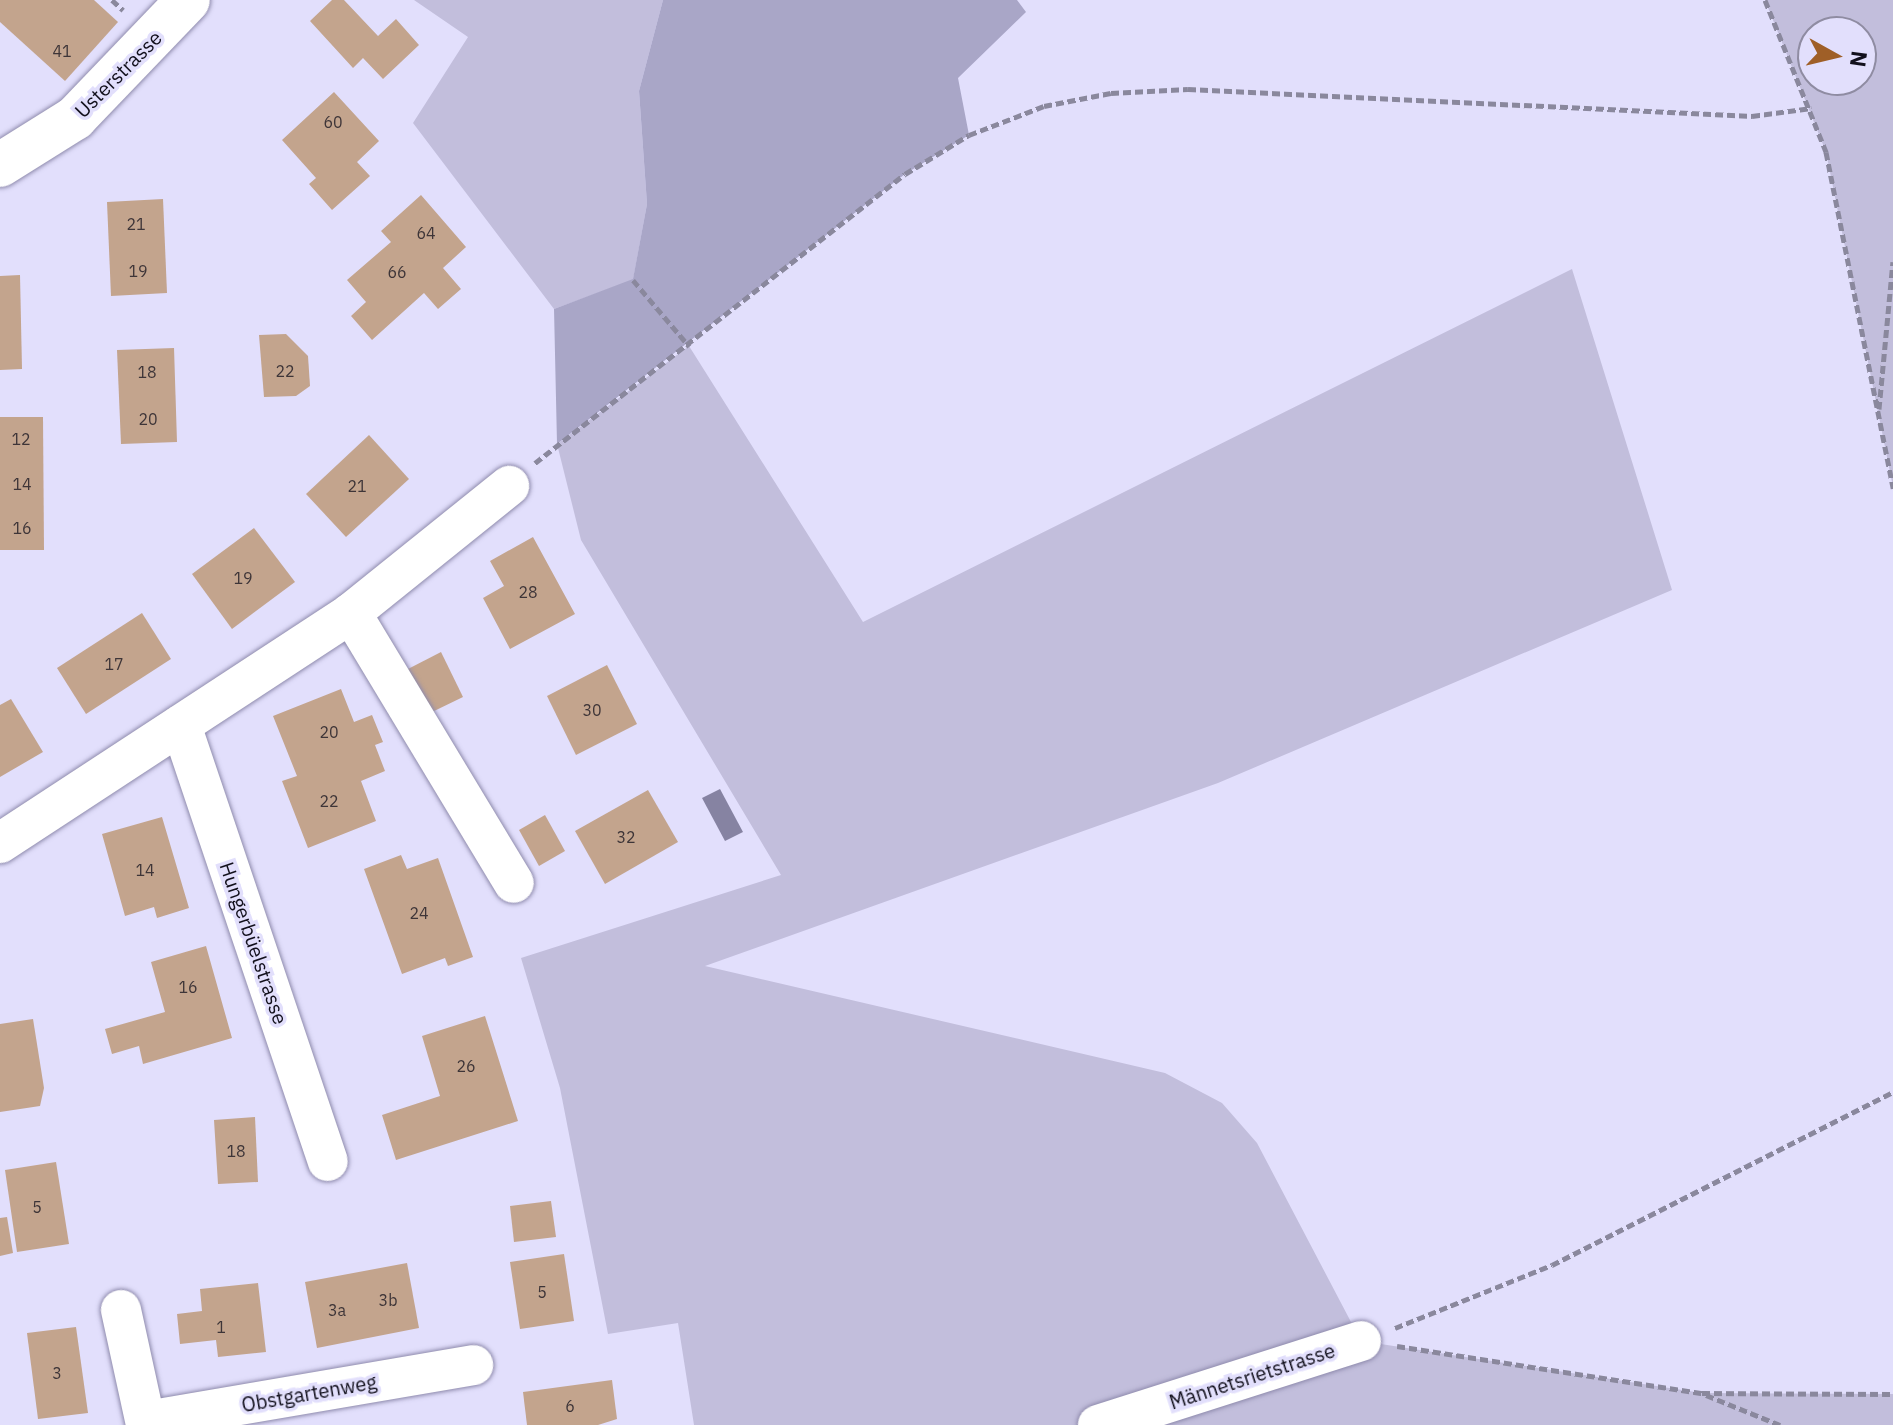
<!DOCTYPE html>
<html>
<head>
<meta charset="utf-8">
<style>
	body { margin:0 }
	#map { position:relative; width:1893px; height:1425px; overflow:hidden; background:#e2dffc; font-family:"IBM Plex Sans",sans-serif }
	div>[style] { position:absolute }
	.green>* { inset:0; background:#c2bedc }
	.forest>* { inset:0; background:#a9a6c7 }
	.water>* { inset:0; background:#8683a2 }
	.building>* { inset:0; background:#c3a48d }
	.path>* { height:5px; margin-top:-2.5px; transform-origin:0; background:repeating-linear-gradient(90deg,#8a889d 0 8px,transparent 0 12px) }
	.roads { filter:drop-shadow(0 0 2px #8f8bad) drop-shadow(0 0 2px #8f8bad) }
	.minor>* { height:40px; margin:-20px; padding:0 20px; transform-origin:20px; border-radius:20px; background:#fff }
	.tertiary>* { height:44px; margin:-22px; padding:0 22px; transform-origin:22px; border-radius:22px; background:#fff }
	span { translate:-50% -50%; white-space:nowrap; text-align:center; line-height:1.15; -webkit-text-stroke:7px #e2dffc; paint-order:stroke }
	.number-label { font-size:16px; color:#3e3538 }
	.number-label span { -webkit-text-stroke-width:0 }
	.street-label { font-size:20px; color:#12101c }
	.north { position:absolute; left:1797px; top:16px; width:80px; height:80px; box-sizing:border-box; background:#e2dffc; border:2px solid #8f8ca2; border-radius:50%; rotate:98deg; font-size:22px; font-weight:700; line-height:32px; text-align:center; color:#12101c }
	.north::after { content:''; display:block; margin:auto; width:28px; height:36px; background:#9f5f27; clip-path:polygon(50% 0,100% 100%,50% 72%,0 100%) }
</style>
</head>
<body>
<div id="map">
	<div class="green">
		<div style="clip-path:polygon(414px 0,663px 0,639px 91px,647px 204px,633px 280px,554px 309px,413px 123px,468px 37px)"></div>
		<div style="clip-path:polygon(evenodd,1765px 0,1893px 0,1893px 487px,1826px 152px,1765px 0,1861px 32px,1861px 80px,1813px 80px,1813px 32px,1861px 32px)"></div>
		<div style="clip-path:polygon(1572px 269px,1672px 590px,1218px 783px,705px 966px,1165px 1073px,1222px 1103px,1257px 1143px,1361px 1341px,1702px 1393px,1893px 1394px,1893px 1425px,694px 1425px,678px 1323px,608px 1334px,560px 1088px,521px 958px,781px 875px,581px 540px,557px 444px,689px 346px,863px 622px)"></div>
	</div>
	<div class="forest">
		<div style="clip-path:polygon(663px 0,1017px 0,1026px 12px,958px 78px,969px 135px,905px 174px,557px 444px,554px 309px,633px 279px,647px 204px,639px 91px)"></div>
	</div>
	<div class="water">
		<div style="clip-path:polygon(720px 789px,743px 832px,725px 841px,702px 798px)"></div>
	</div>
	<div class="building">
		<div style="clip-path:polygon(0 0,94px 0,118px 22px,65px 81px,0 22px)"></div>
		<div style="clip-path:polygon(332px 0,344px 0,378px 36px,396px 19px,419px 45px,383px 79px,363px 58px,353px 68px,310px 21px)"></div>
		<div style="clip-path:polygon(334px 92px,379px 141px,357px 162px,370px 176px,332px 210px,309px 184px,316px 178px,282px 140px)"></div>
		<div style="clip-path:polygon(421px 195px,466px 247px,443px 268px,461px 289px,438px 309px,424px 293px,372px 340px,351px 316px,366px 302px,347px 280px,391px 242px,381px 231px)"></div>
		<div style="clip-path:polygon(163px 199px,167px 293px,111px 296px,107px 202px)"></div>
		<div style="clip-path:polygon(20px 275px,22px 369px,0 370px,0 276px)"></div>
		<div style="clip-path:polygon(286px 334px,308px 356px,310px 386px,296px 396px,264px 397px,259px 335px)"></div>
		<div style="clip-path:polygon(174px 348px,177px 442px,121px 444px,117px 350px)"></div>
		<div style="clip-path:polygon(0 417px,43px 417px,44px 550px,0 550px)"></div>
		<div style="clip-path:polygon(369px 435px,409px 479px,346px 537px,306px 494px)"></div>
		<div style="clip-path:polygon(254px 528px,295px 582px,232px 629px,192px 574px)"></div>
		<div style="clip-path:polygon(533px 537px,575px 614px,510px 649px,483px 598px,504px 586px,490px 561px)"></div>
		<div style="clip-path:polygon(142px 613px,171px 659px,86px 714px,57px 668px)"></div>
		<div style="clip-path:polygon(441px 652px,463px 697px,430px 713px,408px 669px)"></div>
		<div style="clip-path:polygon(607px 665px,637px 724px,576px 755px,547px 696px)"></div>
		<div style="clip-path:polygon(341px 689px,354px 722px,372px 715px,383px 742px,375px 745px,385px 771px,361px 781px,376px 821px,308px 848px,282px 781px,297px 776px,273px 716px)"></div>
		<div style="clip-path:polygon(11px 699px,43px 752px,0 777px,0 705px)"></div>
		<div style="clip-path:polygon(648px 790px,678px 842px,605px 884px,575px 831px)"></div>
		<div style="clip-path:polygon(545px 815px,565px 851px,539px 866px,519px 830px)"></div>
		<div style="clip-path:polygon(162px 817px,189px 908px,157px 918px,154px 907px,125px 916px,102px 834px)"></div>
		<div style="clip-path:polygon(401px 855px,407px 869px,438px 858px,473px 957px,448px 966px,445px 958px,402px 974px,364px 869px)"></div>
		<div style="clip-path:polygon(206px 946px,232px 1038px,143px 1064px,139px 1046px,112px 1054px,105px 1029px,165px 1012px,151px 962px)"></div>
		<div style="clip-path:polygon(485px 1016px,518px 1121px,396px 1160px,382px 1115px,440px 1096px,422px 1036px)"></div>
		<div style="clip-path:polygon(33px 1019px,44px 1088px,40px 1106px,0 1112px,0 1024px)"></div>
		<div style="clip-path:polygon(255px 1117px,258px 1182px,218px 1184px,214px 1120px)"></div>
		<div style="clip-path:polygon(56px 1162px,69px 1244px,17px 1252px,5px 1170px)"></div>
		<div style="clip-path:polygon(551px 1201px,556px 1237px,514px 1242px,510px 1206px)"></div>
		<div style="clip-path:polygon(7px 1217px,13px 1253px,0 1256px,0 1218px)"></div>
		<div style="clip-path:polygon(564px 1254px,574px 1321px,520px 1329px,510px 1262px)"></div>
		<div style="clip-path:polygon(407px 1263px,419px 1328px,317px 1348px,305px 1282px)"></div>
		<div style="clip-path:polygon(258px 1283px,266px 1352px,218px 1357px,216px 1340px,180px 1344px,177px 1314px,202px 1311px,200px 1289px)"></div>
		<div style="clip-path:polygon(76px 1327px,88px 1413px,38px 1419px,27px 1333px)"></div>
		<div style="clip-path:polygon(612px 1380px,617px 1419px,598px 1425px,527px 1425px,523px 1392px)"></div>
	</div>
	<div class="path">
		<div style="left:112px;top:0;width:15px;rotate:42deg"></div>
		<div style="left:1765px;top:0;width:164px;rotate:68.1deg"></div>
		<div style="left:1826px;top:152px;width:343px;rotate:78.7deg"></div>
		<div style="left:633px;top:280px;width:87px;rotate:49.7deg"></div>
		<div style="left:1879px;top:409px;width:148px;rotate:-84.6deg"></div>
		<div style="left:535px;top:463px;width:469px;rotate:-38deg"></div>
		<div style="left:905px;top:174px;width:75px;rotate:-31.4deg"></div>
		<div style="left:969px;top:135px;width:80px;rotate:-21.1deg"></div>
		<div style="left:1044px;top:106px;width:68px;rotate:-11deg"></div>
		<div style="left:1111px;top:93px;width:77px;rotate:-3deg"></div>
		<div style="left:1188px;top:89px;width:565px;rotate:2.74deg"></div>
		<div style="left:1752px;top:116px;width:60px;rotate:-7.7deg"></div>
		<div style="left:1395px;top:1328px;width:169px;rotate:-21.9deg"></div>
		<div style="left:1552px;top:1265px;width:382px;rotate:-26.9deg"></div>
		<div style="left:1397px;top:1346px;width:309px;rotate:8.8deg"></div>
		<div style="left:1702px;top:1393px;width:191px;rotate:0.3deg"></div>
		<div style="left:1706px;top:1395px;width:80px;rotate:22.1deg"></div>
	</div>
	<div class="roads">
		<div class="minor">
			<div style="left:351px;top:613px;width:315px;rotate:58.9deg"></div>
			<div style="left:181px;top:725px;width:460px;rotate:71.4deg"></div>
			<div style="left:0;top:843px;width:420px;rotate:-33.2deg"></div>
			<div style="left:351px;top:613px;width:203px;rotate:-38.8deg"></div>
			<div style="left:121px;top:1310px;width:118px;rotate:77.7deg"></div>
			<div style="left:146px;top:1421px;width:332px;rotate:-9.7deg"></div>
			<div style="left:1098px;top:1425px;width:276px;rotate:-17.7deg"></div>
		</div>
		<div class="tertiary">
			<div style="left:0;top:165px;width:89px;rotate:-32.1deg"></div>
			<div style="left:75px;top:118px;width:163px;rotate:-46.2deg"></div>
		</div>
	</div>
	<div class="number-label">
		<span style="left:62px;top:51px">41</span>
		<span style="left:333px;top:122px">60</span>
		<span style="left:136px;top:224px">21</span>
		<span style="left:426px;top:233px">64</span>
		<span style="left:138px;top:271px">19</span>
		<span style="left:397px;top:272px">66</span>
		<span style="left:285px;top:371px">22</span>
		<span style="left:147px;top:372px">18</span>
		<span style="left:148px;top:419px">20</span>
		<span style="left:21px;top:439px">12</span>
		<span style="left:22px;top:484px">14</span>
		<span style="left:357px;top:486px">21</span>
		<span style="left:22px;top:528px">16</span>
		<span style="left:243px;top:578px">19</span>
		<span style="left:528px;top:592px">28</span>
		<span style="left:114px;top:664px">17</span>
		<span style="left:592px;top:710px">30</span>
		<span style="left:329px;top:732px">20</span>
		<span style="left:329px;top:801px">22</span>
		<span style="left:626px;top:837px">32</span>
		<span style="left:145px;top:870px">14</span>
		<span style="left:419px;top:913px">24</span>
		<span style="left:188px;top:987px">16</span>
		<span style="left:466px;top:1066px">26</span>
		<span style="left:236px;top:1151px">18</span>
		<span style="left:37px;top:1207px">5</span>
		<span style="left:542px;top:1292px">5</span>
		<span style="left:388px;top:1300px">3b</span>
		<span style="left:337px;top:1310px">3a</span>
		<span style="left:221px;top:1327px">1</span>
		<span style="left:57px;top:1373px">3</span>
		<span style="left:570px;top:1406px">6</span>
	</div>
	<div class="street-label">
		<span style="left:118px;top:74px;rotate:-45deg">Usterstrasse</span>
		<span style="left:254px;top:943px;rotate:71deg">Hungerbüelstrasse</span>
		<span style="left:1252px;top:1376px;rotate:-18deg">Männetsrietstrasse</span>
		<span style="left:309px;top:1393px;rotate:-10deg">Obstgartenweg</span>
	</div>
	<div class="north">N</div>
</div>
</body>
</html>
